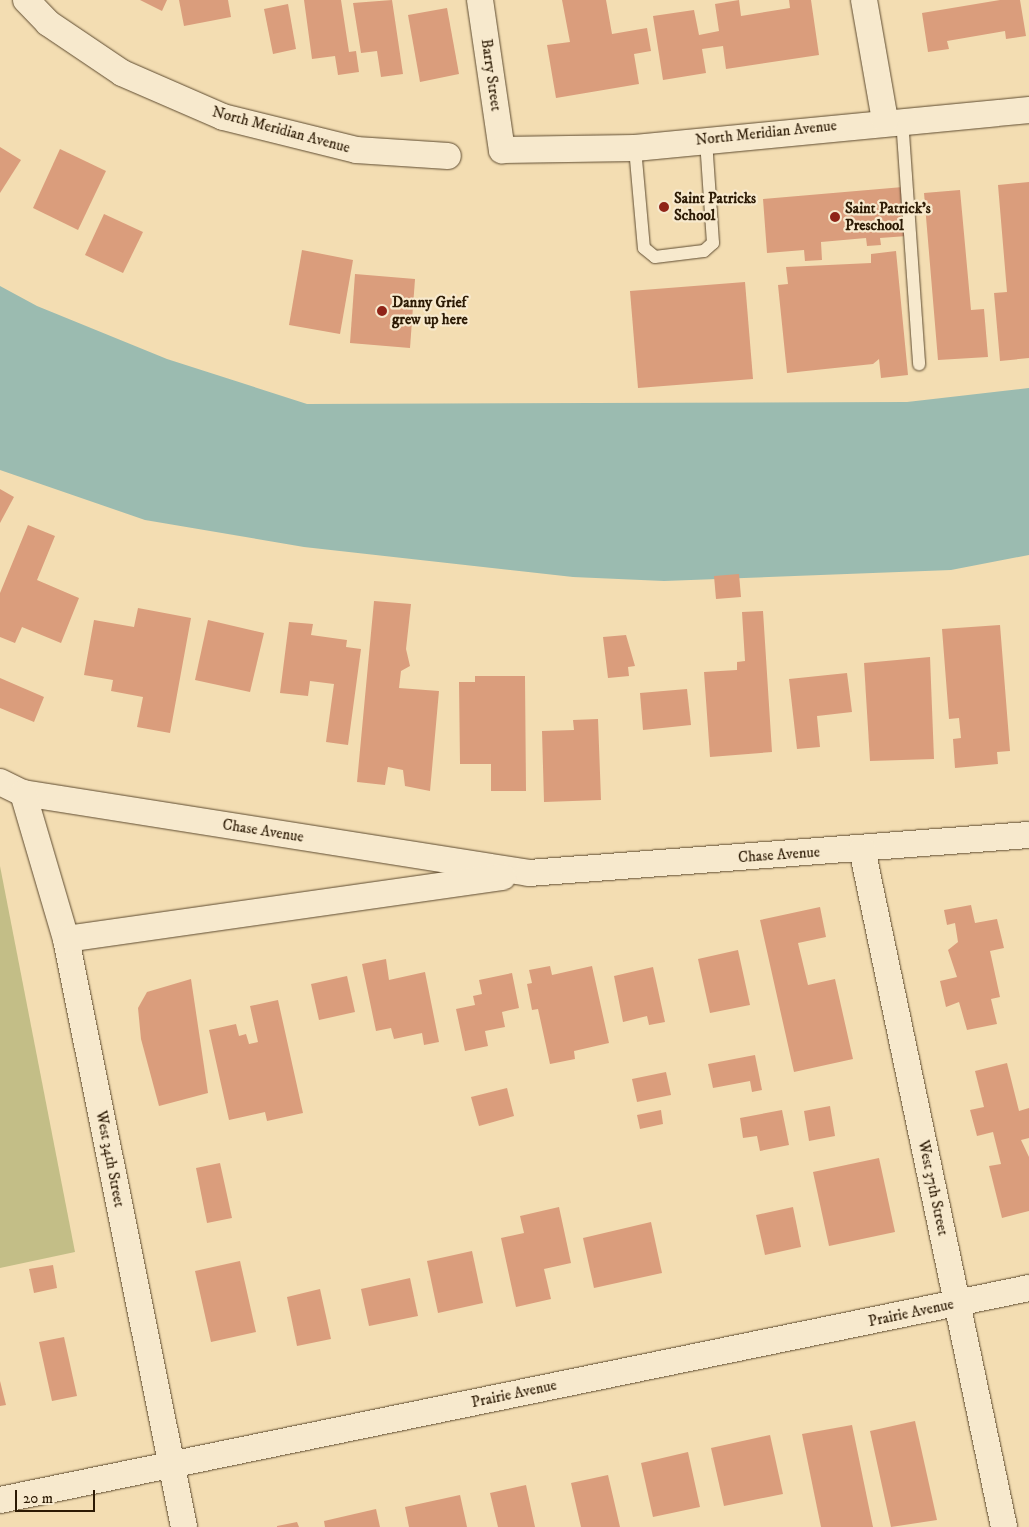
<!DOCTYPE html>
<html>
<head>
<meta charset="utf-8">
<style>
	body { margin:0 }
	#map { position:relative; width:1029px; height:1527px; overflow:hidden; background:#f3ddb2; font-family:"IM FELL DW Pica",serif }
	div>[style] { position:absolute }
	.green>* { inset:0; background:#c3be87 }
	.water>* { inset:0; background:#9bbbb0 }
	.building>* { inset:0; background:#da9d7c }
	.roads { filter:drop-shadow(0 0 1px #5e4b30) drop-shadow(0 0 1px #5e4b30) }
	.lane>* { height:12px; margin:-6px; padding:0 6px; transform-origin:6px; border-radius:6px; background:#f7e9cd }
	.street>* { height:26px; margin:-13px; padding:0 13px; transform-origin:13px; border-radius:13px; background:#f7e9cd }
	.dots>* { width:14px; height:14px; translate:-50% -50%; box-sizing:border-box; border:2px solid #f7e9cd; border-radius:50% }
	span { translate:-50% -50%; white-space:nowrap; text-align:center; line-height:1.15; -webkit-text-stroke:4.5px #f7e9cd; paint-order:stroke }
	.street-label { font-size:15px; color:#2c1a04 }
	.poi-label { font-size:15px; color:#2c1a04; font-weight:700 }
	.left { translate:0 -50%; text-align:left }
	.scale { position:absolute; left:15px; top:1490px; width:80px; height:22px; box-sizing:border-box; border:2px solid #2c1a04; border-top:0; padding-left:6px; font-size:15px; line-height:18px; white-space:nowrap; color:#2c1a04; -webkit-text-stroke:4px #f7e9cd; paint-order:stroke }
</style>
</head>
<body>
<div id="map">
	<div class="green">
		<div style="clip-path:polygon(0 866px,75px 1252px,0 1268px)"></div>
	</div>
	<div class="water">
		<div style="clip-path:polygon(0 286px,37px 306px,167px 359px,307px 404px,907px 402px,1029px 388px,1029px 555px,951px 570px,664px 581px,573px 577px,304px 547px,145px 520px,0 470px)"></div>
	</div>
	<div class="building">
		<div style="clip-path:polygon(140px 0,167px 0,162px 11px)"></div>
		<div style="clip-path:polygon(179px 0,228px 0,231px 17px,184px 26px)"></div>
		<div style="clip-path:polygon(304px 0,341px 0,349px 52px,356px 51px,359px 72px,338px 75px,335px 56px,312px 59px)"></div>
		<div style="clip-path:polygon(392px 0,403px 74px,381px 77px,377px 51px,361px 53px,353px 3px)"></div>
		<div style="clip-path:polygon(562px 0,606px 0,612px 34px,647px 28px,651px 51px,634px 54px,639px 84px,556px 98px,547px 45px,570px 42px)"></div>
		<div style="clip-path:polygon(739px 0,741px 16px,790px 8px,789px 0,811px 0,819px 55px,726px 69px,723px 46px,702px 49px,706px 73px,663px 80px,653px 16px,694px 10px,699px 35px,719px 31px,715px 4px)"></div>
		<div style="clip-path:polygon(1000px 0,1020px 0,1026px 36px,1006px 39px,1005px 31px,947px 41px,949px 49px,928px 52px,922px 13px)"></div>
		<div style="clip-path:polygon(288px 4px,296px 49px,273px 54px,264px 9px)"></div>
		<div style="clip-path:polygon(447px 8px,459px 74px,420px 82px,408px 15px)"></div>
		<div style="clip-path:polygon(0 147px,21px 160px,0 193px)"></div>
		<div style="clip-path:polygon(60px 149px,106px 171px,78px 230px,33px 208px)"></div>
		<div style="clip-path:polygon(1029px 182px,1029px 358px,1000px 361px,994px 293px,1007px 292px,998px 185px)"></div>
		<div style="clip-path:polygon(903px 187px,907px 236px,880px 238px,881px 245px,867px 246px,866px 238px,821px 242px,822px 260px,805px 261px,804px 250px,767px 253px,763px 199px)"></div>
		<div style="clip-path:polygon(960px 190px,971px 310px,984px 309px,988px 357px,938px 360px,924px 193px)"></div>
		<div style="clip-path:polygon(104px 214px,143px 232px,123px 273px,85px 255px)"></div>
		<div style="clip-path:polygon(302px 250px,353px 260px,340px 334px,289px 325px)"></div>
		<div style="clip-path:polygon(896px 251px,908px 375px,881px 378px,879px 359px,873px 364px,787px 373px,778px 285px,788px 284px,786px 267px,871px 263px,871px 254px)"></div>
		<div style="clip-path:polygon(355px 274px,415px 279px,410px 348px,350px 343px)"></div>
		<div style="clip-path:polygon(745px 282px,753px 379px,638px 388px,630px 291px)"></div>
		<div style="clip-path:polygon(0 489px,14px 497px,0 523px)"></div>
		<div style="clip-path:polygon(28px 525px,55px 536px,37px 580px,79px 598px,61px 643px,22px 627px,15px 643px,0 637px,0 593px)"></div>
		<div style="clip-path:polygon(739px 574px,741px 597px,716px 599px,714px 576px)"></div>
		<div style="clip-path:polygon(374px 601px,411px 604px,406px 649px,410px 666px,401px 671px,399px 688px,439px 691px,430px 791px,405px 786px,403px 770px,388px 767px,385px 785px,357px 782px)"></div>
		<div style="clip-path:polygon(138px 608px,191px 618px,170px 733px,137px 727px,143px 697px,111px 691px,113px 680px,84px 675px,94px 620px,134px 627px)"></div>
		<div style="clip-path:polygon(763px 611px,772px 752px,710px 757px,704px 672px,737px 670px,737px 662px,745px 661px,742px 612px)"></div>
		<div style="clip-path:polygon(208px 620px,264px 633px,250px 692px,195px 680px)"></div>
		<div style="clip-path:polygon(289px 622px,313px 624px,311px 635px,347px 640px,346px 647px,361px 649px,348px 745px,326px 742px,334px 684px,310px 681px,308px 696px,280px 693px)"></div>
		<div style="clip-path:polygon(1000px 625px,1010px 751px,997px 752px,998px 764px,955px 768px,953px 739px,961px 738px,959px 718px,949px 719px,942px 629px)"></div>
		<div style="clip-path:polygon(626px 635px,635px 666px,628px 667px,629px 676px,608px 678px,603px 637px)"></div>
		<div style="clip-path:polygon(930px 657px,934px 759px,870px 761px,864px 663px)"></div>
		<div style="clip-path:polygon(847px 673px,852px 712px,817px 716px,820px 747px,797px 749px,789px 679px)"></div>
		<div style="clip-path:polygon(475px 676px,525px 676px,526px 791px,491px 791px,491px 764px,460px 764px,459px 682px,475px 682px)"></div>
		<div style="clip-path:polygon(0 678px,44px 697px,34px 722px,0 708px)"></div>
		<div style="clip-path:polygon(687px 689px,691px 725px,643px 730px,640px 693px)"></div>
		<div style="clip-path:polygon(598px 719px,601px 800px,544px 802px,542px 731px,574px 730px,573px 720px)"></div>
		<div style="clip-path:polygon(971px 905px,975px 923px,997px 919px,1004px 948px,990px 951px,1000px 997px,991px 999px,997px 1024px,967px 1030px,959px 1002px,946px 1007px,940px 981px,957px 977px,948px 950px,958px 942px,955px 923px,947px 925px,944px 910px)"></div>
		<div style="clip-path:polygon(820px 907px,826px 937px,798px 943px,808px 985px,835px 979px,853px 1059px,794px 1072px,760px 920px)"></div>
		<div style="clip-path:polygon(738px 950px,750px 1005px,710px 1013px,698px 959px)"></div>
		<div style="clip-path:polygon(386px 959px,389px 980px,425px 972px,439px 1042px,424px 1045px,422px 1033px,394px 1039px,391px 1028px,376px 1031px,362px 964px)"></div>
		<div style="clip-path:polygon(550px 966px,552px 975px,592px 966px,609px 1043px,574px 1051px,575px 1059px,550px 1064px,538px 1009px,532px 1010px,527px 984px,532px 983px,529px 970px)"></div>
		<div style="clip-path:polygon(653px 967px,665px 1022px,649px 1025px,647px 1016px,623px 1022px,614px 976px)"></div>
		<div style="clip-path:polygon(512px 973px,519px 1008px,502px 1012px,505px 1027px,485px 1031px,488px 1046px,465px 1051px,456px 1009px,475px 1005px,473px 996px,482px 994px,479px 980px)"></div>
		<div style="clip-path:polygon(347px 976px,355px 1012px,319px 1020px,311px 984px)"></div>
		<div style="clip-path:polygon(191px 979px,208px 1093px,159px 1106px,141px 1039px,138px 1008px,147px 992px)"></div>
		<div style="clip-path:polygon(278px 1000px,303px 1113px,267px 1121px,265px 1112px,229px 1120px,209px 1030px,236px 1024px,239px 1036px,246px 1034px,249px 1044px,258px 1042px,250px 1006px)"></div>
		<div style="clip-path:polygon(755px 1055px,762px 1090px,752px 1092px,750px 1081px,713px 1088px,708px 1064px)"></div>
		<div style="clip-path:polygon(1007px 1063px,1019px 1111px,1029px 1108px,1029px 1138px,1021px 1140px,1029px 1157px,1029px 1211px,1002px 1218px,989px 1166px,1001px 1164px,993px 1132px,977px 1136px,970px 1110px,984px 1107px,975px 1071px)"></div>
		<div style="clip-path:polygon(666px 1072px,671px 1095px,637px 1102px,632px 1079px)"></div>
		<div style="clip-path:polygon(507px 1088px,514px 1116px,479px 1126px,471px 1097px)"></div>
		<div style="clip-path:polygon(830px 1106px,835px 1136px,809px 1141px,804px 1111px)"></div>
		<div style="clip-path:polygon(661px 1110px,663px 1124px,640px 1129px,637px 1115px)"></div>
		<div style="clip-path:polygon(782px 1110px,789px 1145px,760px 1151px,757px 1136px,743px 1138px,740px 1118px)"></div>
		<div style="clip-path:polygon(879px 1158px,895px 1232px,829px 1246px,813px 1172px)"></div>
		<div style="clip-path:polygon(220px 1163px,232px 1218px,207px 1223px,196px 1168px)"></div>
		<div style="clip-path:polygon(559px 1207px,571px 1263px,544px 1269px,551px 1299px,516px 1307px,501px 1238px,524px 1233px,520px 1216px)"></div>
		<div style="clip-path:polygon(793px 1207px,801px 1247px,765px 1255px,756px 1215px)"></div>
		<div style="clip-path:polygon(651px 1222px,662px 1273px,594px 1288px,583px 1238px)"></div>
		<div style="clip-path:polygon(472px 1251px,483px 1303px,438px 1313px,427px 1261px)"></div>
		<div style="clip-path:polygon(240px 1261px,256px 1332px,211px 1342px,195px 1271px)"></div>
		<div style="clip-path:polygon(53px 1265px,57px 1288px,34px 1293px,29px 1269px)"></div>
		<div style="clip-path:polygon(410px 1278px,418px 1316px,369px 1326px,361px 1289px)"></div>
		<div style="clip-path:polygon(320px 1289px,331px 1339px,297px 1346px,287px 1297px)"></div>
		<div style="clip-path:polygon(64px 1337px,77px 1396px,52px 1401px,39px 1342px)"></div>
		<div style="clip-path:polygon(0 1381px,6px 1405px,0 1406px)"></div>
		<div style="clip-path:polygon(915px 1421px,937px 1520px,891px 1527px,870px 1431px)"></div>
		<div style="clip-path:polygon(852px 1425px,873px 1527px,821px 1527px,802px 1434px)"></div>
		<div style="clip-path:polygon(770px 1435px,783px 1494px,724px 1506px,711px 1448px)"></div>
		<div style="clip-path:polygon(688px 1452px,700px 1507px,653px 1517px,641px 1463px)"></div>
		<div style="clip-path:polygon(608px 1475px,620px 1527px,581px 1527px,571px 1483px)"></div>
		<div style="clip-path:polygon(526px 1485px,535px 1527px,498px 1527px,490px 1493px)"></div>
		<div style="clip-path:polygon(460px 1495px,467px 1527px,409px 1527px,405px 1507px)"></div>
		<div style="clip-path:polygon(376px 1509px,380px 1527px,325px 1527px,324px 1521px)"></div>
		<div style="clip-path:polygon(297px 1522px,299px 1527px,277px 1527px,277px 1526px)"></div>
	</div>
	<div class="roads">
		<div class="lane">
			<div style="left:902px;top:119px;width:246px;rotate:86deg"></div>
			<div style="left:635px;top:148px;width:100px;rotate:84.9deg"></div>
			<div style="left:644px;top:248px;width:14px;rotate:39deg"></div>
			<div style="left:655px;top:257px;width:49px;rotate:-7deg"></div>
			<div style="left:704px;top:251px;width:12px;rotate:-42deg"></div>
			<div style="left:713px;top:243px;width:103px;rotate:-93.9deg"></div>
		</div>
		<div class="street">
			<div style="left:26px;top:0;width:32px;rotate:46deg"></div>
			<div style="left:48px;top:23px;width:89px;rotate:34deg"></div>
			<div style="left:122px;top:73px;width:110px;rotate:23.5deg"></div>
			<div style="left:223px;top:117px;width:137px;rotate:13.9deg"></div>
			<div style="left:356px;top:150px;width:92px;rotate:3.7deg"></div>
			<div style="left:480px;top:0;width:152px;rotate:81.7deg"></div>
			<div style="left:502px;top:150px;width:133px;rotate:-0.9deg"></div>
			<div style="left:635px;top:148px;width:396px;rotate:-5.5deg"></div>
			<div style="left:864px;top:0;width:122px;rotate:80.1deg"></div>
			<div style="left:0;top:782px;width:25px;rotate:26deg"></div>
			<div style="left:23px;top:793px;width:512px;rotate:8.98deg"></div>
			<div style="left:529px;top:873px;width:501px;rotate:-4.35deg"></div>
			<div style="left:23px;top:793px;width:152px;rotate:73.6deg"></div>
			<div style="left:66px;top:939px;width:600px;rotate:78.65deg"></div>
			<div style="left:862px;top:849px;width:693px;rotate:78.17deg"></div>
			<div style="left:66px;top:939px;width:441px;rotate:-8.1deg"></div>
			<div style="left:0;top:1500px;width:1051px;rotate:-11.64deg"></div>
		</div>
	</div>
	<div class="dots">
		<div style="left:664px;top:207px;background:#8f2418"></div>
		<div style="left:835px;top:217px;background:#8f2418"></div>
		<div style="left:382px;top:311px;background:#8f2418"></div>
	</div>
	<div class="street-label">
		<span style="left:491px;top:75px;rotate:82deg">Barry Street</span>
		<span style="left:281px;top:130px;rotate:15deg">North Meridian Avenue</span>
		<span style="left:766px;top:133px;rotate:-6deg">North Meridian Avenue</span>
		<span style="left:263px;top:831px;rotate:9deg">Chase Avenue</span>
		<span style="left:779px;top:855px;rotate:-4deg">Chase Avenue</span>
		<span style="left:110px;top:1159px;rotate:79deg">West 34th Street</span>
		<span style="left:933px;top:1188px;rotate:78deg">West 37th Street</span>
		<span style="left:911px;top:1313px;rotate:-12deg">Prairie Avenue</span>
		<span style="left:514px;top:1394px;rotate:-12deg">Prairie Avenue</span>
	</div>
	<div class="poi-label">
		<span class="left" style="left:674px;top:207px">Saint Patricks<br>School</span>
		<span class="left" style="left:845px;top:217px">Saint Patrick's<br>Preschool</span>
		<span class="left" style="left:392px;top:311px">Danny Grief<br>grew up here</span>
	</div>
	<div class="scale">20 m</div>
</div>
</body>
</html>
